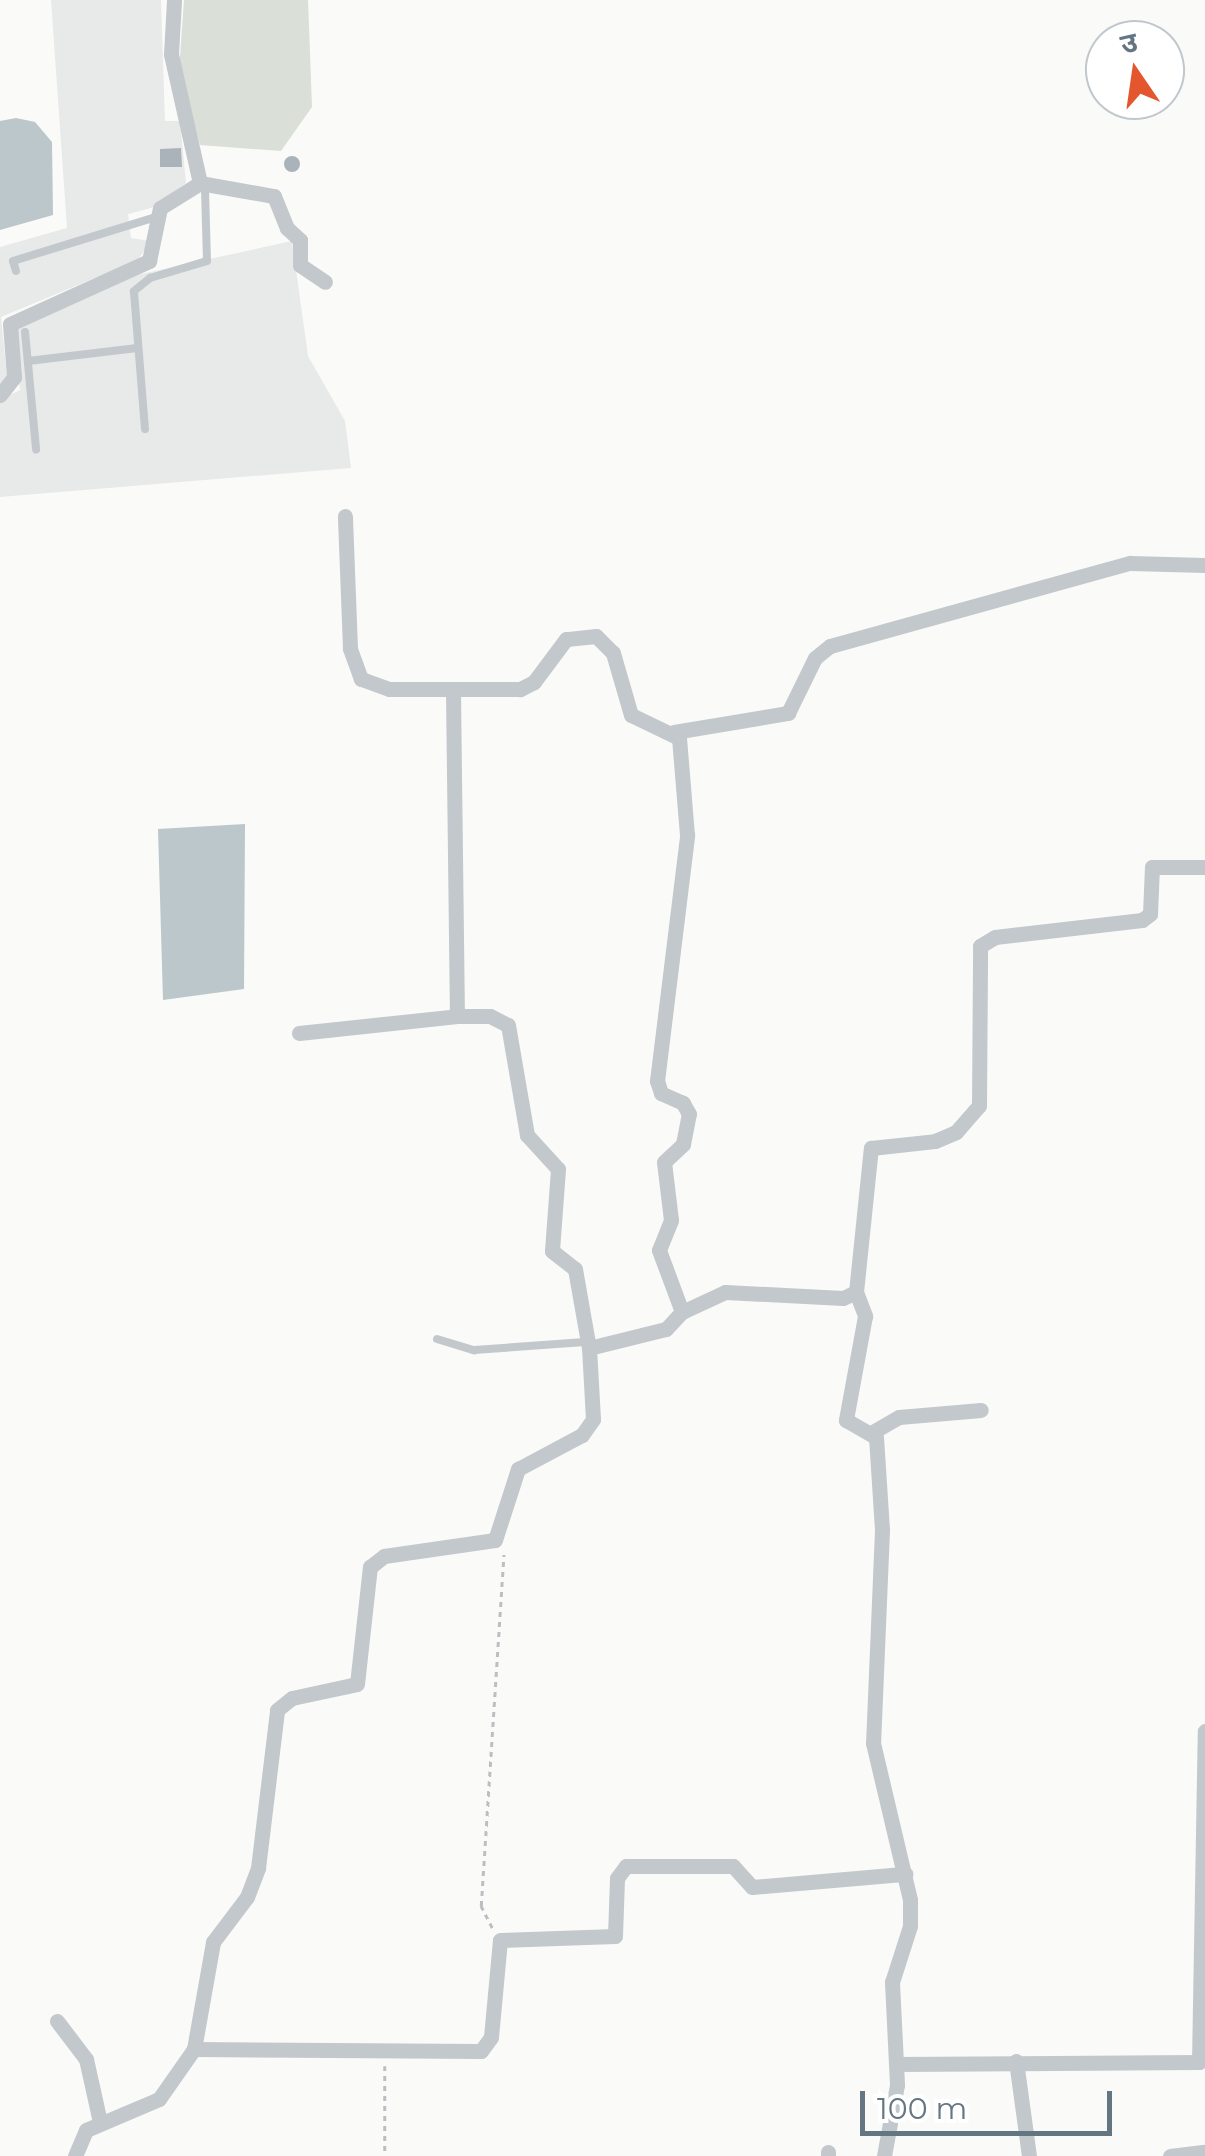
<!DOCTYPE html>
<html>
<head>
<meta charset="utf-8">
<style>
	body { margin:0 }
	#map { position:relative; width:1205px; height:2156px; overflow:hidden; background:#fafaf8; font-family:Montserrat,"Noto Sans Devanagari",sans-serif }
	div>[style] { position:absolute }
	.built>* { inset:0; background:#e8e9e9 }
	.green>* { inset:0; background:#dadfd7 }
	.water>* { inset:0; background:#bbc7cb }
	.building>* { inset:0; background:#aab3b9 }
	.round { border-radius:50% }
	.path>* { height:2.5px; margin-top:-1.25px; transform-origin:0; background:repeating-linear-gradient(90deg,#bbbfc2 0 5px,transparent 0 10px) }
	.service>* { height:8px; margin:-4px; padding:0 4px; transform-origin:4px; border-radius:4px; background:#c3c8cc }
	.minor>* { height:15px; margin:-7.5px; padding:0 7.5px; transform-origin:7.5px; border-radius:7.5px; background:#c3c8cc }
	span { translate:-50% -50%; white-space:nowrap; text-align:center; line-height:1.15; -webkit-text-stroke:10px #fff; paint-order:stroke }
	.north { position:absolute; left:1085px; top:20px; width:100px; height:100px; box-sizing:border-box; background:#fff; border:2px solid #c1c8cd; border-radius:50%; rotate:347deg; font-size:28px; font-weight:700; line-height:40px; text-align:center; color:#657683 }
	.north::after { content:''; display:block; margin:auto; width:35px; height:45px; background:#e4572e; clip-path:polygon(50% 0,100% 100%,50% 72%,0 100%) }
	.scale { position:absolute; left:860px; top:2091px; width:252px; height:45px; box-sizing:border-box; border:5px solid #657683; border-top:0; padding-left:12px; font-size:30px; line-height:35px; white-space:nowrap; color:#657683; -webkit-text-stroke:8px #fff; paint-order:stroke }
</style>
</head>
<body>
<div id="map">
	<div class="built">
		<div style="clip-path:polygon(51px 0,161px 0,165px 121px,180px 121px,186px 183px,151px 208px,128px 214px,131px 238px,150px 241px,138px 260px,1px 317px,7px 377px,0 388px,0 247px,67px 228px)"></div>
		<div style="clip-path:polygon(292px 241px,308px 356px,345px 421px,351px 468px,0 497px,0 400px,20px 390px,13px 332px,22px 323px,132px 276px)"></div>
	</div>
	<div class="green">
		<div style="clip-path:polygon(184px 0,308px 0,312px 107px,281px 151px,200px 145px,179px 71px)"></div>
	</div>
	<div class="water">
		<div style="clip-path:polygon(16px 118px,35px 122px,52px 142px,53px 215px,0 230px,0 121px)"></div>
		<div style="clip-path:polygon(245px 824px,244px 989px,163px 1000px,158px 829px)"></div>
	</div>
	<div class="building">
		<div style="clip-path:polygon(181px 148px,182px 167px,160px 167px,160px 149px)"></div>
		<div class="round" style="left:284px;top:156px;width:16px;height:16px"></div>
	</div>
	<div class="path">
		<div style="left:492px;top:1928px;width:25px;rotate:-117deg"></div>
		<div style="left:481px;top:1906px;width:352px;rotate:-86.3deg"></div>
		<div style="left:385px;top:2066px;width:90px;rotate:90deg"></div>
	</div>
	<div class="service">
		<div style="left:16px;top:271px;width:10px;rotate:-107deg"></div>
		<div style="left:13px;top:261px;width:150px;rotate:-17.1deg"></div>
		<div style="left:25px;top:332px;width:118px;rotate:84.6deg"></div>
		<div style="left:28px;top:361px;width:110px;rotate:-6.8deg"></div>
		<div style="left:145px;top:429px;width:138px;rotate:-94.6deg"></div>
		<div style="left:134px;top:291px;width:21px;rotate:-39deg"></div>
		<div style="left:150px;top:278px;width:59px;rotate:-16.6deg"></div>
		<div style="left:207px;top:261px;width:73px;rotate:-91.6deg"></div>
		<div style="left:437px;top:1339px;width:39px;rotate:17deg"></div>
		<div style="left:474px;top:1350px;width:111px;rotate:-4.1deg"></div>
	</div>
	<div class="minor">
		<div style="left:200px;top:183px;width:75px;rotate:10deg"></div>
		<div style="left:274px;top:196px;width:35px;rotate:68deg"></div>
		<div style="left:287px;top:228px;width:18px;rotate:43deg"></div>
		<div style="left:300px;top:240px;width:25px;rotate:90deg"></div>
		<div style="left:300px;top:265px;width:30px;rotate:34deg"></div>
		<div style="left:0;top:395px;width:23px;rotate:-52deg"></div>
		<div style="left:14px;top:377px;width:53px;rotate:-94.3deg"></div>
		<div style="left:10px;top:324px;width:153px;rotate:-24.4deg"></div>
		<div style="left:149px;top:261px;width:54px;rotate:-78.3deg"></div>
		<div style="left:160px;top:208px;width:47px;rotate:-32deg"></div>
		<div style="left:200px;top:183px;width:132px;rotate:-102.7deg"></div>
		<div style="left:171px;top:54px;width:54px;rotate:-86.8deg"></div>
		<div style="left:453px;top:692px;width:324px;rotate:89.3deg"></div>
		<div style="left:674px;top:732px;width:116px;rotate:-9.5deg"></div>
		<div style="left:788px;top:713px;width:61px;rotate:-63.9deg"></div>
		<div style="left:815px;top:658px;width:19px;rotate:-39deg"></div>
		<div style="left:830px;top:646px;width:311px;rotate:-15.5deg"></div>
		<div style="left:1130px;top:563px;width:75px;rotate:1.5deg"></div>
		<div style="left:299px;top:1033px;width:159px;rotate:-6.1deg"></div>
		<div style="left:457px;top:1016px;width:33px"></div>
		<div style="left:490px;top:1016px;width:20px;rotate:27deg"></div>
		<div style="left:508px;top:1025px;width:112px;rotate:80.2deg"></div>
		<div style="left:527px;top:1135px;width:46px;rotate:47.6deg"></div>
		<div style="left:558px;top:1169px;width:82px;rotate:94.2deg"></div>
		<div style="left:552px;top:1251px;width:29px;rotate:38deg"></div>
		<div style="left:575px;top:1269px;width:80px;rotate:80deg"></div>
		<div style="left:856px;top:1292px;width:26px;rotate:69deg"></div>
		<div style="left:865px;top:1316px;width:106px;rotate:100.4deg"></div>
		<div style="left:846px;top:1420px;width:34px;rotate:30deg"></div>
		<div style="left:876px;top:1437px;width:93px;rotate:86.3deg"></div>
		<div style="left:882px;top:1530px;width:213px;rotate:92.4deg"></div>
		<div style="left:873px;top:1743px;width:161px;rotate:76.7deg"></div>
		<div style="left:910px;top:1900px;width:26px;rotate:90deg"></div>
		<div style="left:910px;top:1926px;width:59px;rotate:107.8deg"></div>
		<div style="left:892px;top:1982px;width:103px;rotate:87.2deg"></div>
		<div style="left:897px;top:2085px;width:72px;rotate:100.4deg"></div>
		<div style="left:682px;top:1312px;width:47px;rotate:-24.9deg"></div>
		<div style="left:725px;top:1292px;width:118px;rotate:2.9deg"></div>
		<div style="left:843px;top:1298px;width:14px;rotate:-25deg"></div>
		<div style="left:856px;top:1292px;width:145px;rotate:-84.1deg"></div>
		<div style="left:871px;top:1148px;width:64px;rotate:-6.2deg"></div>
		<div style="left:935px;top:1141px;width:23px;rotate:-23deg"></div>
		<div style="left:956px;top:1132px;width:35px;rotate:-49deg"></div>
		<div style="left:979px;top:1106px;width:160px;rotate:-89.6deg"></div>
		<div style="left:980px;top:946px;width:17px;rotate:-31deg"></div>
		<div style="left:995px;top:937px;width:148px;rotate:-6.6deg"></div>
		<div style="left:1142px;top:920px;width:10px;rotate:-37deg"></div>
		<div style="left:1150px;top:914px;width:47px;rotate:-87.6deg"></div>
		<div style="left:1152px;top:867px;width:53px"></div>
		<div style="left:871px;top:1433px;width:32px;rotate:-30deg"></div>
		<div style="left:899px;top:1417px;width:82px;rotate:-4.9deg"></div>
		<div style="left:57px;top:2021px;width:48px;rotate:52.7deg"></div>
		<div style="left:86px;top:2059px;width:65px;rotate:77.5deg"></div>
		<div style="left:194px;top:2049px;width:287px;rotate:0.4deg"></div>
		<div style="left:481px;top:2051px;width:17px;rotate:-54deg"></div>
		<div style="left:491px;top:2037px;width:97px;rotate:-84.7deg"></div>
		<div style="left:500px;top:1940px;width:115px;rotate:-2deg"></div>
		<div style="left:615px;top:1936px;width:58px;rotate:-88deg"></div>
		<div style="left:617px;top:1878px;width:15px;rotate:-53deg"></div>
		<div style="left:626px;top:1866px;width:107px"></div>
		<div style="left:733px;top:1866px;width:28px;rotate:48deg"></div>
		<div style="left:752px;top:1887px;width:154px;rotate:-4.9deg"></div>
		<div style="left:1016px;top:2061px;width:96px;rotate:82.2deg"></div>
		<div style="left:897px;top:2064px;width:302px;rotate:-0.4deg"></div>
		<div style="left:1199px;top:2062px;width:331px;rotate:-89deg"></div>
		<div style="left:828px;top:2152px;width:4px;rotate:90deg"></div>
		<div style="left:75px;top:2156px;width:28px;rotate:-67deg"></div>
		<div style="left:86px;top:2130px;width:79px;rotate:-23deg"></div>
		<div style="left:159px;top:2099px;width:61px;rotate:-55deg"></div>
		<div style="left:194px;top:2049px;width:109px;rotate:-79.9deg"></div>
		<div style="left:213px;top:1942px;width:56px;rotate:-52.9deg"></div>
		<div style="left:247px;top:1897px;width:31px;rotate:-69deg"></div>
		<div style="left:258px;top:1868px;width:159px;rotate:-83.1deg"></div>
		<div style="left:277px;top:1710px;width:19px;rotate:-39deg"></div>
		<div style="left:292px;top:1698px;width:66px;rotate:-12.2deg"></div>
		<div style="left:357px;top:1684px;width:118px;rotate:-83.7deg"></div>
		<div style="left:370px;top:1567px;width:18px;rotate:-38deg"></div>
		<div style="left:384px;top:1556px;width:112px;rotate:-8.2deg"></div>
		<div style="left:495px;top:1540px;width:75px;rotate:-72.1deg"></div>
		<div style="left:518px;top:1469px;width:72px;rotate:-28deg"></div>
		<div style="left:582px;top:1435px;width:19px;rotate:-55deg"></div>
		<div style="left:593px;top:1419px;width:71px;rotate:-93.2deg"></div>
		<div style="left:589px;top:1348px;width:79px;rotate:-13.9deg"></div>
		<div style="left:666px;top:1329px;width:23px;rotate:-47deg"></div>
		<div style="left:682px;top:1312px;width:66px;rotate:-110.4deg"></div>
		<div style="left:659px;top:1250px;width:32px;rotate:-68deg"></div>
		<div style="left:671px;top:1220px;width:58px;rotate:-96.9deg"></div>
		<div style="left:664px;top:1162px;width:26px;rotate:-43deg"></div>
		<div style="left:683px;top:1144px;width:31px;rotate:-79deg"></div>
		<div style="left:689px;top:1114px;width:13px;rotate:-119deg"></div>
		<div style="left:683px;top:1103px;width:24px;rotate:-156deg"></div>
		<div style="left:661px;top:1093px;width:13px;rotate:-108deg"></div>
		<div style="left:657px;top:1081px;width:248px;rotate:-83deg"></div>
		<div style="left:687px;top:835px;width:97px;rotate:-94.7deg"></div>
		<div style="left:679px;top:738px;width:53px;rotate:-154.4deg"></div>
		<div style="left:631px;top:715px;width:65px;rotate:-106.2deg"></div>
		<div style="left:613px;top:653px;width:24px;rotate:-135deg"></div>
		<div style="left:596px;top:636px;width:30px;rotate:174deg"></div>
		<div style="left:566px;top:639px;width:54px;rotate:126.7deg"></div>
		<div style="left:534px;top:682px;width:16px;rotate:153deg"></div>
		<div style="left:520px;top:689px;width:131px;rotate:180deg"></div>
		<div style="left:389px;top:689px;width:30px;rotate:-160deg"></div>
		<div style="left:361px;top:679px;width:33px;rotate:-110deg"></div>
		<div style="left:350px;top:648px;width:132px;rotate:-92.2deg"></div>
		<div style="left:1170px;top:2156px;width:35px;rotate:-7deg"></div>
	</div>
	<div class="north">उ</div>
	<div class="scale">100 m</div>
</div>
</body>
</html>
